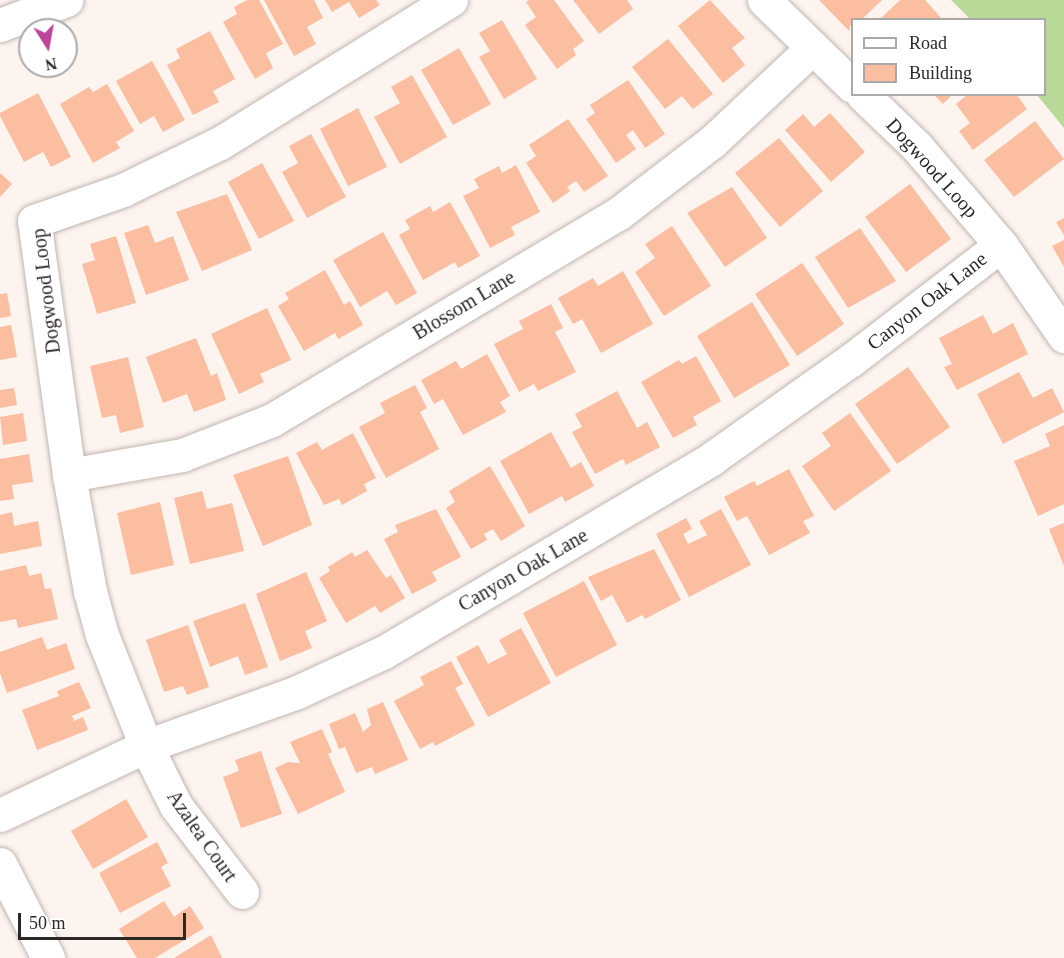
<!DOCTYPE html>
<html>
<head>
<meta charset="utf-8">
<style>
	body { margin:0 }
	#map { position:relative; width:1064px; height:958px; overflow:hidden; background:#fdf4f0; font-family:Georgia,serif }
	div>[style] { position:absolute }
	.green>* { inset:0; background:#b9d999 }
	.building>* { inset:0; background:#fbbea1 }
	.roads { filter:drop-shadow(0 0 2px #c1b6b1) drop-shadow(0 0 2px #c1b6b1) }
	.minor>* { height:33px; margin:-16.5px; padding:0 16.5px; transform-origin:16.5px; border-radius:16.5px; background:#fff }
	span { translate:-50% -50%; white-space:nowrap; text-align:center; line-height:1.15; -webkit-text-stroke:4.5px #fff; paint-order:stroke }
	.street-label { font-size:20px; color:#2c2826 }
	.legend { position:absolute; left:851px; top:18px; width:195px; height:78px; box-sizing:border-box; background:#fff; border:2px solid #aba9a8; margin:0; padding:8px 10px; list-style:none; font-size:18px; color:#2c2826 }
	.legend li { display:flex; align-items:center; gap:12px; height:30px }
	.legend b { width:30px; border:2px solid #aba9a8 }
	.north { position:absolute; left:18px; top:18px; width:60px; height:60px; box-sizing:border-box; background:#fff; border:2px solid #aba9a8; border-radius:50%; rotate:169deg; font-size:16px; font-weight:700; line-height:24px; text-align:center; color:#2c2826 }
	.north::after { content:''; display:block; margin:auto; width:21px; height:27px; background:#bc449a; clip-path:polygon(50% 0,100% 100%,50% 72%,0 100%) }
	.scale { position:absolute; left:18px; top:913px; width:168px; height:27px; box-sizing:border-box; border:3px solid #2c2826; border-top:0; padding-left:8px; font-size:18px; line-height:21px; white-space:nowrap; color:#2c2826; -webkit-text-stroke:4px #fff; paint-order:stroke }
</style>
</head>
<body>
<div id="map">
	<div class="green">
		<div style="clip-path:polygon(951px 0,1064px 0,1064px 128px,1037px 95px,1044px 94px,1044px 20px,970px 19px)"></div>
	</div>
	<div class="building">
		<div style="clip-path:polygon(247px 0,259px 0,283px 44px,266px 53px,273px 68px,255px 79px,223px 22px,237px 14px,234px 7px)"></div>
		<div style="clip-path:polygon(264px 0,314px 0,323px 18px,307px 27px,316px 44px,294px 56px)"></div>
		<div style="clip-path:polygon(325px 0,376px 0,380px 5px,359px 18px,349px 2px,332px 12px)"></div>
		<div style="clip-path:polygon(529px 0,554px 0,584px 41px,573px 49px,576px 55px,557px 69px,525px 25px,536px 17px,526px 2px)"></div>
		<div style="clip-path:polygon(573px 0,627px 0,633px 9px,599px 34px)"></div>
		<div style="clip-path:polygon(710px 0,745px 38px,732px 48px,745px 65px,723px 83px,678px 26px)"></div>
		<div style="clip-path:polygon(819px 0,882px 0,861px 20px,852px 20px,849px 31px)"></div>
		<div style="clip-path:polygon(900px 0,925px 0,943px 20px,879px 20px)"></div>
		<div style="clip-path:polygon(502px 20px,537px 79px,504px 99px,479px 57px,490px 51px,479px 33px)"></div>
		<div style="clip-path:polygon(210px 31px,235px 79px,213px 91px,219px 102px,193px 115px,167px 65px,180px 58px,176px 49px)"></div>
		<div style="clip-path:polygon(668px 39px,713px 94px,693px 109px,682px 96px,665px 109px,632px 67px)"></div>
		<div style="clip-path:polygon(459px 48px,491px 104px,453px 125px,421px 70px)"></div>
		<div style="clip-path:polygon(152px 61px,185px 120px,163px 132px,154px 116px,140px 124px,116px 81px)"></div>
		<div style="clip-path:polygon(412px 75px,447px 137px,400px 164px,374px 117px,400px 103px,391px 87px)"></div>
		<div style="clip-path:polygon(628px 80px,665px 134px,645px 148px,633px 130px,626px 135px,636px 149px,616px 163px,586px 119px,595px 113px,590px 105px)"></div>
		<div style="clip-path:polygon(107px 84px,134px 131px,116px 142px,120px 148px,93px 163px,60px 104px,89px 87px,93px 92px)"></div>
		<div style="clip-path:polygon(38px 93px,71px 157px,51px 167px,43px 152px,24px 162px,0 116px,0 113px)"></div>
		<div style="clip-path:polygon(933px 94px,953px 94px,943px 104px)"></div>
		<div style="clip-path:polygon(968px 94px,1016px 94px,1027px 109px,973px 150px,959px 131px,970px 123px,956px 104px)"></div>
		<div style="clip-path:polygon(358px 108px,387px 167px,348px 186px,320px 129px)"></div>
		<div style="clip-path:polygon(830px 113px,865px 152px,831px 182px,785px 130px,803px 114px,814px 127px)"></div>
		<div style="clip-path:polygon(568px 119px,608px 176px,584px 192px,576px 181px,567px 187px,570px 191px,553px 203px,526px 163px,536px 156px,529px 145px)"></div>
		<div style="clip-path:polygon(1035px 121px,1064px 159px,1014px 197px,984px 160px)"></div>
		<div style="clip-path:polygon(311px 134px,346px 197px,307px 218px,282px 172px,298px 163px,289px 146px)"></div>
		<div style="clip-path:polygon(779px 138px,823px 191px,780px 227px,735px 173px)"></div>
		<div style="clip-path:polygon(262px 163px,294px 221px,259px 239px,228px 182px)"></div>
		<div style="clip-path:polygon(516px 165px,540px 212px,511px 227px,515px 235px,490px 248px,463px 196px,479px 188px,474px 179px,499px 166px,502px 173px)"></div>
		<div style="clip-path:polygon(0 173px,12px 184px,0 197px)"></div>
		<div style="clip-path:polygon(910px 184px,951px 239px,906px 272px,865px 217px)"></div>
		<div style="clip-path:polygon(732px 187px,767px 238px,725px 267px,687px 213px)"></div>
		<div style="clip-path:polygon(227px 194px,252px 250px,202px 271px,176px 212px)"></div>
		<div style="clip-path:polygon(450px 202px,480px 256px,458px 268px,455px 262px,423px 280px,399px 235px,410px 229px,405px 220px,430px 206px,433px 212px)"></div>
		<div style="clip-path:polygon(1064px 218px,1064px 235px,1056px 222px)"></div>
		<div style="clip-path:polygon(148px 225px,155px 243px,173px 236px,189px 280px,146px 295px,124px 233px)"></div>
		<div style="clip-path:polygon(672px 226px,711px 286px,664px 316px,635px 272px,655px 258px,645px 244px)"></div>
		<div style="clip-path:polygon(860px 228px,896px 281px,848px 308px,815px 257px)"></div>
		<div style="clip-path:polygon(383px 232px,417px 293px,396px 305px,387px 291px,360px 307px,333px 260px)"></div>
		<div style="clip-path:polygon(116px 236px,136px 303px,97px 314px,82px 264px,95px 260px,90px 244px)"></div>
		<div style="clip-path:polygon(1064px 240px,1064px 267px,1052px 246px)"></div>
		<div style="clip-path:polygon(802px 263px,844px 324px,797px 356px,755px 294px)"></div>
		<div style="clip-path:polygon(325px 270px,344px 305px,350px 301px,363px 325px,338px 339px,335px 333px,304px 351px,278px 306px,289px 299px,285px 293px)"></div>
		<div style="clip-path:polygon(623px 271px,653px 324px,601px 353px,582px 319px,573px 324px,558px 298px,593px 278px,598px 286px)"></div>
		<div style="clip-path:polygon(7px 293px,11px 316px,0 318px,0 294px)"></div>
		<div style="clip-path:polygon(752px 302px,790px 365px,734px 398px,697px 336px)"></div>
		<div style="clip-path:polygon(551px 304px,563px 328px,555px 332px,576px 372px,538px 391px,534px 384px,519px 392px,494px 344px,523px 329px,519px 321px)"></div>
		<div style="clip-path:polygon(267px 308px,291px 360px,260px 374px,264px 382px,239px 394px,211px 334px)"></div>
		<div style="clip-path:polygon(983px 315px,993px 334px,1013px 323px,1028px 354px,957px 390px,944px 367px,952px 364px,939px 338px)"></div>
		<div style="clip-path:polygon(11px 325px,17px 357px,0 360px,0 327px)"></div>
		<div style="clip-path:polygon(196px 338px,211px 376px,217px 373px,226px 400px,194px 412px,187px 394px,163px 403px,146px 357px)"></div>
		<div style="clip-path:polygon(487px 354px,510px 396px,500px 402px,506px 412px,463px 435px,443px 399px,434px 404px,421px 380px,456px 361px,461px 369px)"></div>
		<div style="clip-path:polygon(696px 356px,721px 401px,693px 417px,697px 425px,673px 438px,641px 382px,679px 360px,682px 364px)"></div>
		<div style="clip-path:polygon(128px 357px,144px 427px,120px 433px,116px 415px,102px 418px,90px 366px)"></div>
		<div style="clip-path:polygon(908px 367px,950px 427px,897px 464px,855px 404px)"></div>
		<div style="clip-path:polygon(1019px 372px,1033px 398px,1052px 388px,1064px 412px,1003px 444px,977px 394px)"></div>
		<div style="clip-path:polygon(415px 385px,427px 408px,420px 412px,439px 449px,386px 478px,359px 427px,385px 413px,380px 403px)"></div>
		<div style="clip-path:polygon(14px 388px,17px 405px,0 408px,0 390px)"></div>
		<div style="clip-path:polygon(617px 391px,637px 428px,647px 422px,660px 447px,626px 465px,623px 459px,595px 474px,572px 432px,582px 427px,575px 414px)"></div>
		<div style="clip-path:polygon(23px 413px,27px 441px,3px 445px,0 417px)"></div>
		<div style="clip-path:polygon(850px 413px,891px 471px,834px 511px,802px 466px,831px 446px,822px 433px)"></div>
		<div style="clip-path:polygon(1064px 425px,1064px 504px,1038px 516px,1014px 461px,1050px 446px,1045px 434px)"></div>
		<div style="clip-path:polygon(551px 432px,571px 468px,581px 462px,594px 486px,565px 502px,562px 496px,529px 514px,500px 461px)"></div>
		<div style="clip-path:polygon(353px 433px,376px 478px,364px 484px,367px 491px,342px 505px,339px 499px,324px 505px,296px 453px,317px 442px,322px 450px)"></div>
		<div style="clip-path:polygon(29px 454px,33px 482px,12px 485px,14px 499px,0 501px,0 459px)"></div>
		<div style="clip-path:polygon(288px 456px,312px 525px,263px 546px,233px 475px)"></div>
		<div style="clip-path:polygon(490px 466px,525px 526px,501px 541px,493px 529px,484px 534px,487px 540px,471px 549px,446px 508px,455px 502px,449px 491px)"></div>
		<div style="clip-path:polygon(789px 469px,814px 516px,803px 521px,810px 533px,769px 555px,747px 516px,737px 521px,724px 497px,754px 481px,757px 486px)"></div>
		<div style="clip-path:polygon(202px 491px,207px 509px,232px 503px,244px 551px,190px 564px,174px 498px)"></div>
		<div style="clip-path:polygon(160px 502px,174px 565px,131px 575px,117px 513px)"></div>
		<div style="clip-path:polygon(436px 509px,461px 557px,432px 572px,437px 581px,412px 594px,384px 539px,398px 532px,395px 525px)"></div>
		<div style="clip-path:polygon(721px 509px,751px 565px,689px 597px,656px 534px,686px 518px,692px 529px,683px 534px,688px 544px,707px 535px,699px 521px)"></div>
		<div style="clip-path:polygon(12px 512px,14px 526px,38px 521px,42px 546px,0 554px,0 515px)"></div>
		<div style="clip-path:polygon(1064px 523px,1064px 566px,1049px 529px)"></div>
		<div style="clip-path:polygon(654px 549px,681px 600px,645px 619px,642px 615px,627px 623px,612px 595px,601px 601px,588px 577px)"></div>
		<div style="clip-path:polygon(367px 550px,386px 578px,391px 575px,405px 598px,380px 613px,375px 606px,346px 623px,319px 578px,330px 571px,328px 567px,352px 552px,355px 557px)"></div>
		<div style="clip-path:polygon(26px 565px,29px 576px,41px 573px,45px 589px,51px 588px,58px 619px,18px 628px,16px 619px,0 622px,0 571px)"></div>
		<div style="clip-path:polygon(306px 572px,327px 621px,305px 631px,312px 648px,280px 661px,256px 594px)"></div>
		<div style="clip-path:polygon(584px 581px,617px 645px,556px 677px,523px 613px)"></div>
		<div style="clip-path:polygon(245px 603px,268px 667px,245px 675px,238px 656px,210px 667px,193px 621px)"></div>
		<div style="clip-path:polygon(188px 625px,209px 687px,187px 695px,183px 686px,164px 692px,146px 640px)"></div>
		<div style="clip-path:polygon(521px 628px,551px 683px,488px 717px,456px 657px,478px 645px,488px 664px,507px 654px,499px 640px)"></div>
		<div style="clip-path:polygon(42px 637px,47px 650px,66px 643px,75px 669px,7px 693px,0 673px,0 652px)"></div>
		<div style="clip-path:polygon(451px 661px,463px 684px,455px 688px,475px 725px,435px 746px,433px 742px,420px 749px,394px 701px,424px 685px,420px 677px)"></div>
		<div style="clip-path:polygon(79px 682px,91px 708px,72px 716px,74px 721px,83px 717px,88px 730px,37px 750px,22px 710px,59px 696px,57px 691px)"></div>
		<div style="clip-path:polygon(383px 702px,408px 760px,375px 774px,372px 767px,356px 773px,345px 747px,339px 749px,329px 724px,355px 713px,363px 732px,371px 725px,367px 709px)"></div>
		<div style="clip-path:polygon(322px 729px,332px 752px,328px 754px,345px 792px,298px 814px,275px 768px,288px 762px,300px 763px,290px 742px)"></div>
		<div style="clip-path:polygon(261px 751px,282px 814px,241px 828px,223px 777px,239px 771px,235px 760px)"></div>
		<div style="clip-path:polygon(126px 799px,148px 837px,93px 869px,71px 831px)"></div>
		<div style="clip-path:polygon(157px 842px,168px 863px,161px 867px,171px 886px,120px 913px,99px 873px)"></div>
		<div style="clip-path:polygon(164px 901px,174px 917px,190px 906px,204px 928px,155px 958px,137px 958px,119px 929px)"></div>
		<div style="clip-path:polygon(211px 935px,222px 958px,174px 958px)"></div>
	</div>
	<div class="roads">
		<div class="minor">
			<div style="left:764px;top:0;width:123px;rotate:44.3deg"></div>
			<div style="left:0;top:25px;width:71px;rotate:-20.7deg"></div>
			<div style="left:862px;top:94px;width:76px;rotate:43.9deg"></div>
			<div style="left:917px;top:147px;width:129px;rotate:49.4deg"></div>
			<div style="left:1001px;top:245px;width:111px;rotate:55.3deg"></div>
			<div style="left:69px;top:475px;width:115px;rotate:-10deg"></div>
			<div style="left:182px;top:455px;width:97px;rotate:-21.3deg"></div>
			<div style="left:272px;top:420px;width:404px;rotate:-30.8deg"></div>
			<div style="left:619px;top:213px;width:117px;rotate:-37.4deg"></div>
			<div style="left:712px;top:142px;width:137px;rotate:-43.2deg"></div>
			<div style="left:0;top:815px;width:161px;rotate:-25.3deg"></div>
			<div style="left:146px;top:746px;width:158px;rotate:-19.6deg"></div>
			<div style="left:295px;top:693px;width:98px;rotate:-24.7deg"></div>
			<div style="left:384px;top:652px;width:380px;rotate:-30.5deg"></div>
			<div style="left:711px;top:459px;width:171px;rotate:-35.3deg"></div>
			<div style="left:851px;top:360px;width:189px;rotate:-37.5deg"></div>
			<div style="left:0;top:864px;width:106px;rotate:62.9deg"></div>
			<div style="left:242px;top:892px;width:108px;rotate:-127.5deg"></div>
			<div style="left:176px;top:806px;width:67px;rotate:-116.6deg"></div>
			<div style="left:146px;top:746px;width:119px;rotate:-111.6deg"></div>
			<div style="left:102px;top:635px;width:46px;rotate:-105.3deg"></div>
			<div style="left:90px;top:591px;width:118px;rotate:-100.3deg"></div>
			<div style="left:69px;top:475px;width:256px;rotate:-97.8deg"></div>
			<div style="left:34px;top:221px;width:94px;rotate:-19.2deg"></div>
			<div style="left:123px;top:190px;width:108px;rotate:-25.9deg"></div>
			<div style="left:220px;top:143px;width:272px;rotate:-31.8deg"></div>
		</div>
	</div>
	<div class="street-label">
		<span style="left:932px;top:168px;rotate:48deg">Dogwood Loop</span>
		<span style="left:46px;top:291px;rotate:-97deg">Dogwood Loop</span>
		<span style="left:927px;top:301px;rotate:-38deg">Canyon Oak Lane</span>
		<span style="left:464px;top:305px;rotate:-31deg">Blossom Lane</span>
		<span style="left:523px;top:570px;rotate:-30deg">Canyon Oak Lane</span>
		<span style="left:202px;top:836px;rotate:55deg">Azalea Court</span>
	</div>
	<ul class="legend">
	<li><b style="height:8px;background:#fff"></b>Road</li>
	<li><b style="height:16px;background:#fbbea1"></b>Building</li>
	</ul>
	<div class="north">N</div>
	<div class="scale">50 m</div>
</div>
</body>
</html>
